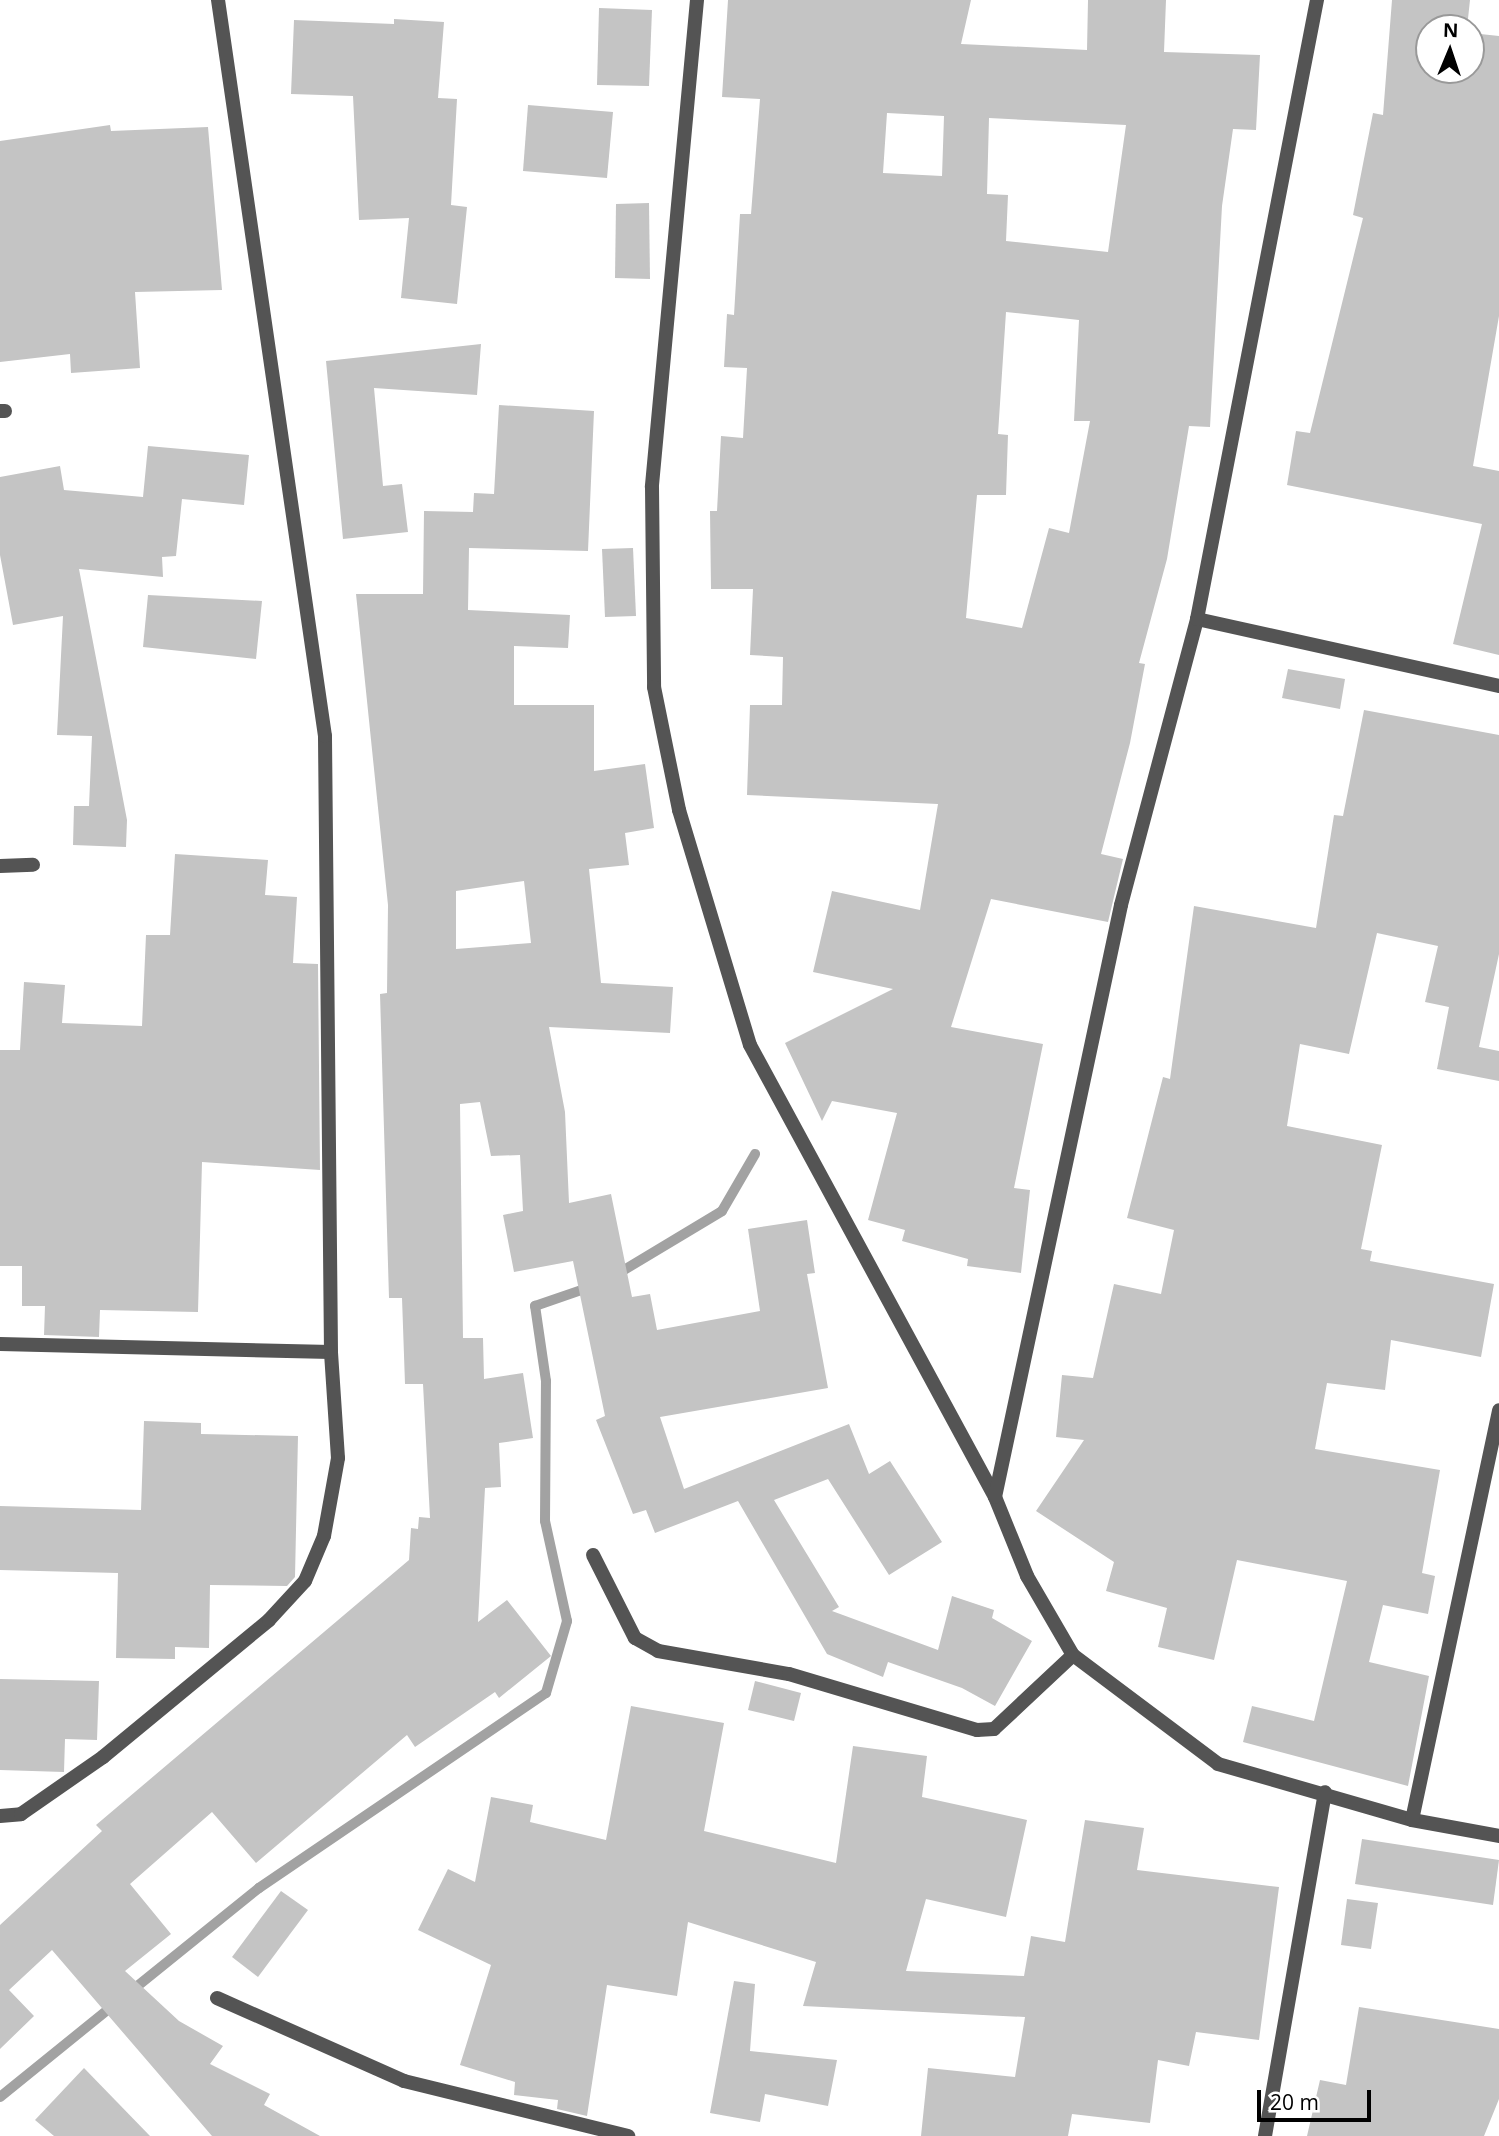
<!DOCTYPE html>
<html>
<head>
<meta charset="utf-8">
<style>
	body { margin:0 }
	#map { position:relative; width:1499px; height:2136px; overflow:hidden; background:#fff; font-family:"Open Sans",sans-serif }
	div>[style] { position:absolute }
	.stream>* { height:10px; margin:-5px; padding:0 5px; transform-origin:5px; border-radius:5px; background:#a2a2a2 }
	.building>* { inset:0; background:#c4c4c4 }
	.service>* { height:14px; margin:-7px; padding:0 7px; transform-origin:7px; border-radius:7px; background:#545454 }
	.minor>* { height:14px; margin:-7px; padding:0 7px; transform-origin:7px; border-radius:7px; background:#545454 }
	span { translate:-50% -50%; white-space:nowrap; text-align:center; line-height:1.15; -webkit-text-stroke:5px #fff; paint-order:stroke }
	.north { position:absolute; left:1415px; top:14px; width:70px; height:70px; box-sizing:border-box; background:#fff; border:2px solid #999; border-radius:50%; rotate:2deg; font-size:19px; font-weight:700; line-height:28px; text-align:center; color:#000 }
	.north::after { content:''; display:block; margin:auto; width:24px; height:32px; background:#000; clip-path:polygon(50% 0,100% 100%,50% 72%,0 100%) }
	.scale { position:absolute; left:1257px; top:2090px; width:114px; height:32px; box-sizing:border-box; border:4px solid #000; border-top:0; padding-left:9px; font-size:21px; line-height:24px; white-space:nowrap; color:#000; -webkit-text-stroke:5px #fff; paint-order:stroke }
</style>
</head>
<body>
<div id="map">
	<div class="stream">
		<div style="left:614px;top:1276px;width:126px;rotate:-31deg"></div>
		<div style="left:722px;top:1211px;width:66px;rotate:-59.9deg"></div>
		<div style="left:130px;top:1992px;width:166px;rotate:-38.9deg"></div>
		<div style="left:259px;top:1888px;width:347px;rotate:-34.2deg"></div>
		<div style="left:546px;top:1693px;width:75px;rotate:-73.7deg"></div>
		<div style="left:567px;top:1621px;width:102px;rotate:-102.4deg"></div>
		<div style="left:545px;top:1521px;width:140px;rotate:-89.6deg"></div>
		<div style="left:546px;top:1381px;width:76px;rotate:-98.3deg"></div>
		<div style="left:535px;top:1306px;width:61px;rotate:-19deg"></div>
		<div style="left:0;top:2097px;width:148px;rotate:-39deg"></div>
	</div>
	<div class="building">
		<div style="clip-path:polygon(evenodd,728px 0,971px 0,961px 44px,1087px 50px,1088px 0,1166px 0,1164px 52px,1260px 55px,1256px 130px,1233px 129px,1222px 206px,1210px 427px,1189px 426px,1167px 559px,1139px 663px,1145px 664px,1130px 743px,1101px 854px,1123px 859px,1108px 922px,991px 899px,951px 1027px,1043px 1044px,1014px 1188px,1030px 1190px,1021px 1273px,967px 1266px,968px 1259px,902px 1241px,905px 1230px,868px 1220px,897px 1113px,832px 1101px,822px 1121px,785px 1043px,893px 989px,813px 972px,832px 891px,920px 910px,938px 804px,747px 795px,750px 705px,782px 705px,783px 657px,750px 655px,753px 589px,711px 589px,710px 511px,717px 511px,721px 436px,743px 438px,747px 368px,724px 367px,727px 314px,734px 315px,740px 214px,751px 214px,760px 99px,722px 97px,728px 0,887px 113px,944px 116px,942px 176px,883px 173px,887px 113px,728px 0,989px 118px,1126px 125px,1108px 252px,1006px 241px,1008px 195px,987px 194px,989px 118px,728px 0,1006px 312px,1079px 320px,1074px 421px,1090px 421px,1069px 533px,1049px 528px,1022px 628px,966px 618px,977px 495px,1006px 495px,1008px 435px,998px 434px,1006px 312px)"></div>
		<div style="clip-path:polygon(1392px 0,1470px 0,1467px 28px,1429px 28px,1429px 70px,1471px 70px,1471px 33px,1499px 36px,1499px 316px,1473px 466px,1499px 471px,1499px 655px,1453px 644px,1482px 524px,1287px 485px,1296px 431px,1310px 433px,1363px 218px,1353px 215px,1373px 113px,1383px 115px)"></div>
		<div style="clip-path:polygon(599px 8px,652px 10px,649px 86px,597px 85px)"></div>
		<div style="clip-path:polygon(394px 19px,444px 22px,438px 98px,457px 99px,451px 205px,467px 207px,457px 304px,401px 298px,409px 218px,359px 220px,353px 96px,291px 94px,294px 20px,394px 24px)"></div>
		<div style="clip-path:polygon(528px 105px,613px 112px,607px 178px,523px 171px)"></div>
		<div style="clip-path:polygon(110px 125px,111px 131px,208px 127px,222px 290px,135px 292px,140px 368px,71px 373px,70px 354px,0 362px,0 141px)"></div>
		<div style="clip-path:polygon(649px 203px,650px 279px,615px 278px,616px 204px)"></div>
		<div style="clip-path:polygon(481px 344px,477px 395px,374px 388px,383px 486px,402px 484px,408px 532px,343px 539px,326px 361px)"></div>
		<div style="clip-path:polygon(evenodd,499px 405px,594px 411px,588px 551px,469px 548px,468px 610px,570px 615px,568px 648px,514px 646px,514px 705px,594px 705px,594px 771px,645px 764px,654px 828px,625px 833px,629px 865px,589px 869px,601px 983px,673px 987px,670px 1033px,549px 1027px,565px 1112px,569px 1203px,611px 1194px,632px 1297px,650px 1294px,657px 1330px,760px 1311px,748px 1229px,807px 1220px,815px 1273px,807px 1274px,828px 1388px,660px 1417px,684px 1489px,849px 1424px,869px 1474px,890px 1461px,942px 1542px,889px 1575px,828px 1479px,774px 1500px,839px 1607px,832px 1611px,938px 1650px,952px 1596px,994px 1610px,992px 1618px,1032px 1641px,995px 1706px,962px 1688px,888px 1662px,883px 1677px,827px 1654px,738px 1501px,655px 1533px,646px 1510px,633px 1514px,596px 1420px,605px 1416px,573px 1261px,514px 1272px,503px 1215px,523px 1211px,520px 1155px,491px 1156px,480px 1102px,460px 1104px,463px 1338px,483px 1338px,484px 1379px,523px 1373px,533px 1438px,499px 1443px,501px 1487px,485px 1488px,478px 1622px,507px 1600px,551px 1656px,499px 1698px,495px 1692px,415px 1747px,407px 1735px,256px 1863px,212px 1812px,130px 1884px,171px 1934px,125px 1971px,179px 2021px,223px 2046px,210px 2064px,270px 2094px,264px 2105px,320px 2136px,212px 2136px,52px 1950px,9px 1990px,34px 2016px,0 2049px,0 1925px,102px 1831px,96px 1825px,409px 1560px,411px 1528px,418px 1529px,419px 1517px,430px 1518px,423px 1384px,405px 1384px,402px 1298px,389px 1298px,380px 994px,387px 993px,388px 905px,356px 594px,423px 594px,424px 511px,473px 512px,474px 493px,494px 494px,499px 405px,524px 881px,531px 943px,456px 949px,456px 891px,524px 881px)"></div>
		<div style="clip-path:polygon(148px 446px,249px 455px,244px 505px,182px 499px,176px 556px,162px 557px,163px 577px,79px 569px,127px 820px,126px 847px,73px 845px,74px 806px,89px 806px,92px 736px,57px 735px,63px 616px,13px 625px,0 555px,0 477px,60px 466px,64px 490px,143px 497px)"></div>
		<div style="clip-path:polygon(633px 548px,636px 616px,605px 617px,602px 549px)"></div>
		<div style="clip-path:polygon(148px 595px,262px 601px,256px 659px,143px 647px)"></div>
		<div style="clip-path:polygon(1288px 669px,1345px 679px,1340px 709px,1282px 698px)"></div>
		<div style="clip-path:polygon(1364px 710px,1499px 735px,1499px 954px,1479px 1047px,1499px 1051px,1499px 1081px,1437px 1069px,1449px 1007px,1425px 1002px,1438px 946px,1377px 933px,1349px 1054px,1300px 1044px,1287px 1126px,1382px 1145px,1361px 1249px,1372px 1251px,1370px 1261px,1494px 1284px,1481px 1357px,1391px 1340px,1385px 1390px,1327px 1383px,1315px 1449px,1440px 1470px,1422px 1573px,1435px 1576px,1428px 1614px,1383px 1605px,1369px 1662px,1429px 1676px,1408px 1786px,1243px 1742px,1252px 1706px,1314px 1721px,1347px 1581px,1237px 1560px,1214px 1660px,1158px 1647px,1167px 1608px,1106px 1591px,1114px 1562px,1036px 1511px,1084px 1440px,1056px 1437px,1062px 1375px,1093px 1378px,1114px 1284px,1161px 1294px,1174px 1230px,1127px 1218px,1163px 1077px,1170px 1079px,1194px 906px,1316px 928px,1334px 815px,1343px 816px)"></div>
		<div style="clip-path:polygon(175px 854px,268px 860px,265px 895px,297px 897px,293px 963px,318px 964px,320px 1170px,202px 1162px,198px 1312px,100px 1310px,99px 1337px,44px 1335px,45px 1306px,22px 1306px,22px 1266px,0 1266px,0 1050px,20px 1050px,24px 982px,65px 985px,62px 1023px,142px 1026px,146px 935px,170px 935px)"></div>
		<div style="clip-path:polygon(144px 1421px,201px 1423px,201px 1434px,298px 1436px,295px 1577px,287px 1586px,210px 1585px,209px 1648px,175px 1647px,175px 1659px,116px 1658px,118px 1573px,0 1570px,0 1506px,141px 1510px)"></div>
		<div style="clip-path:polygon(0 1679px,99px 1681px,97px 1740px,65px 1739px,64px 1772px,0 1770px)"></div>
		<div style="clip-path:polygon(755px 1681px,801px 1693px,794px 1721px,748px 1710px)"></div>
		<div style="clip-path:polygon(631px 1706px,724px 1723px,704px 1831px,836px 1863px,853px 1746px,927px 1756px,922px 1797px,1027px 1820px,1006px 1917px,926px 1899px,906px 1971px,1024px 1976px,1031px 1936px,1065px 1942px,1085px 1820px,1144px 1828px,1137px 1870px,1279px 1887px,1259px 2040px,1196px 2032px,1189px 2066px,1158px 2060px,1150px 2123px,1072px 2114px,1068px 2136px,921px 2136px,928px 2068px,1015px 2077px,1025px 2017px,803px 2006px,816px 1962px,688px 1922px,677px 1996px,607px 1985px,587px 2116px,557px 2109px,558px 2100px,514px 2095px,515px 2082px,460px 2065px,491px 1965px,418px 1930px,448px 1869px,475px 1882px,491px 1797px,533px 1805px,530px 1822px,606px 1840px)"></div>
		<div style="clip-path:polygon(1362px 1839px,1499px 1860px,1493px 1905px,1355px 1884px)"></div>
		<div style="clip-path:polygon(281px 1891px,308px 1910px,258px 1977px,232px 1957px)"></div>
		<div style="clip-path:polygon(1347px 1899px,1378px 1903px,1371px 1949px,1341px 1945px)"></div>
		<div style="clip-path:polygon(734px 1981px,755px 1984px,750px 2051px,837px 2060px,828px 2106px,765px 2094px,760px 2122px,710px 2113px)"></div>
		<div style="clip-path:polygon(1359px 2007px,1499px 2029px,1499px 2099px,1484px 2136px,1307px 2136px,1320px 2080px,1346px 2085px)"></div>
		<div style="clip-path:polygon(84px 2068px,150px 2136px,54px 2136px,35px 2120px)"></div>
	</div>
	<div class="service">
		<div style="left:1265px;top:2136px;width:349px;rotate:-80.1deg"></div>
	</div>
	<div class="minor">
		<div style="left:697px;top:0;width:489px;rotate:95.3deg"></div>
		<div style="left:652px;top:487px;width:200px;rotate:89.4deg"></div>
		<div style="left:654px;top:687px;width:126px;rotate:78.5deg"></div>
		<div style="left:679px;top:810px;width:245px;rotate:73.2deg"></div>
		<div style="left:750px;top:1045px;width:514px;rotate:61.54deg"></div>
		<div style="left:995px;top:1497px;width:85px;rotate:67.9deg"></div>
		<div style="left:1027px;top:1576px;width:91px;rotate:59.8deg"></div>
		<div style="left:1073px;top:1655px;width:181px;rotate:36.9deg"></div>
		<div style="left:1218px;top:1764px;width:202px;rotate:16.1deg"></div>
		<div style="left:1412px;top:1820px;width:88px;rotate:10.4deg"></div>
		<div style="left:0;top:411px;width:5px"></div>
		<div style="left:1197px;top:619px;width:309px;rotate:12.5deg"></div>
		<div style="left:0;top:866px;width:33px;rotate:-2deg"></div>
		<div style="left:0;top:1344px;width:331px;rotate:1.4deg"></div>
		<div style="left:995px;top:1497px;width:605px;rotate:-77.98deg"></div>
		<div style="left:1121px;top:905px;width:296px;rotate:-75.1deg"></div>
		<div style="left:1197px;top:619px;width:631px;rotate:-79.03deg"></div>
		<div style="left:593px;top:1555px;width:93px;rotate:63.2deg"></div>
		<div style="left:635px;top:1638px;width:26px;rotate:29deg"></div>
		<div style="left:658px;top:1651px;width:133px;rotate:10deg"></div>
		<div style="left:789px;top:1674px;width:196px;rotate:16.6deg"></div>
		<div style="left:977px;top:1730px;width:17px;rotate:-3deg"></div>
		<div style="left:994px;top:1729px;width:108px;rotate:-43.1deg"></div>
		<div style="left:0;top:1816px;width:21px;rotate:-5deg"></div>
		<div style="left:21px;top:1814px;width:100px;rotate:-34.8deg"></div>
		<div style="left:103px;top:1757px;width:215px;rotate:-39.5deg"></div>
		<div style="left:269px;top:1620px;width:53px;rotate:-47.3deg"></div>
		<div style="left:305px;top:1581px;width:49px;rotate:-67.1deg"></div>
		<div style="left:324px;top:1536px;width:79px;rotate:-79.8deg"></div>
		<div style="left:338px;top:1458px;width:106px;rotate:-93.8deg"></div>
		<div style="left:331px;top:1352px;width:616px;rotate:-90.56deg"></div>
		<div style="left:325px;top:736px;width:744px;rotate:-98.27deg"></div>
		<div style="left:1412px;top:1820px;width:419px;rotate:-78deg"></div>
		<div style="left:217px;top:1998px;width:205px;rotate:23.9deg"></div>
		<div style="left:404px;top:2081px;width:231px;rotate:13.8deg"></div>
	</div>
	<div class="north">N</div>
	<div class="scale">20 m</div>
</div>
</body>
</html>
